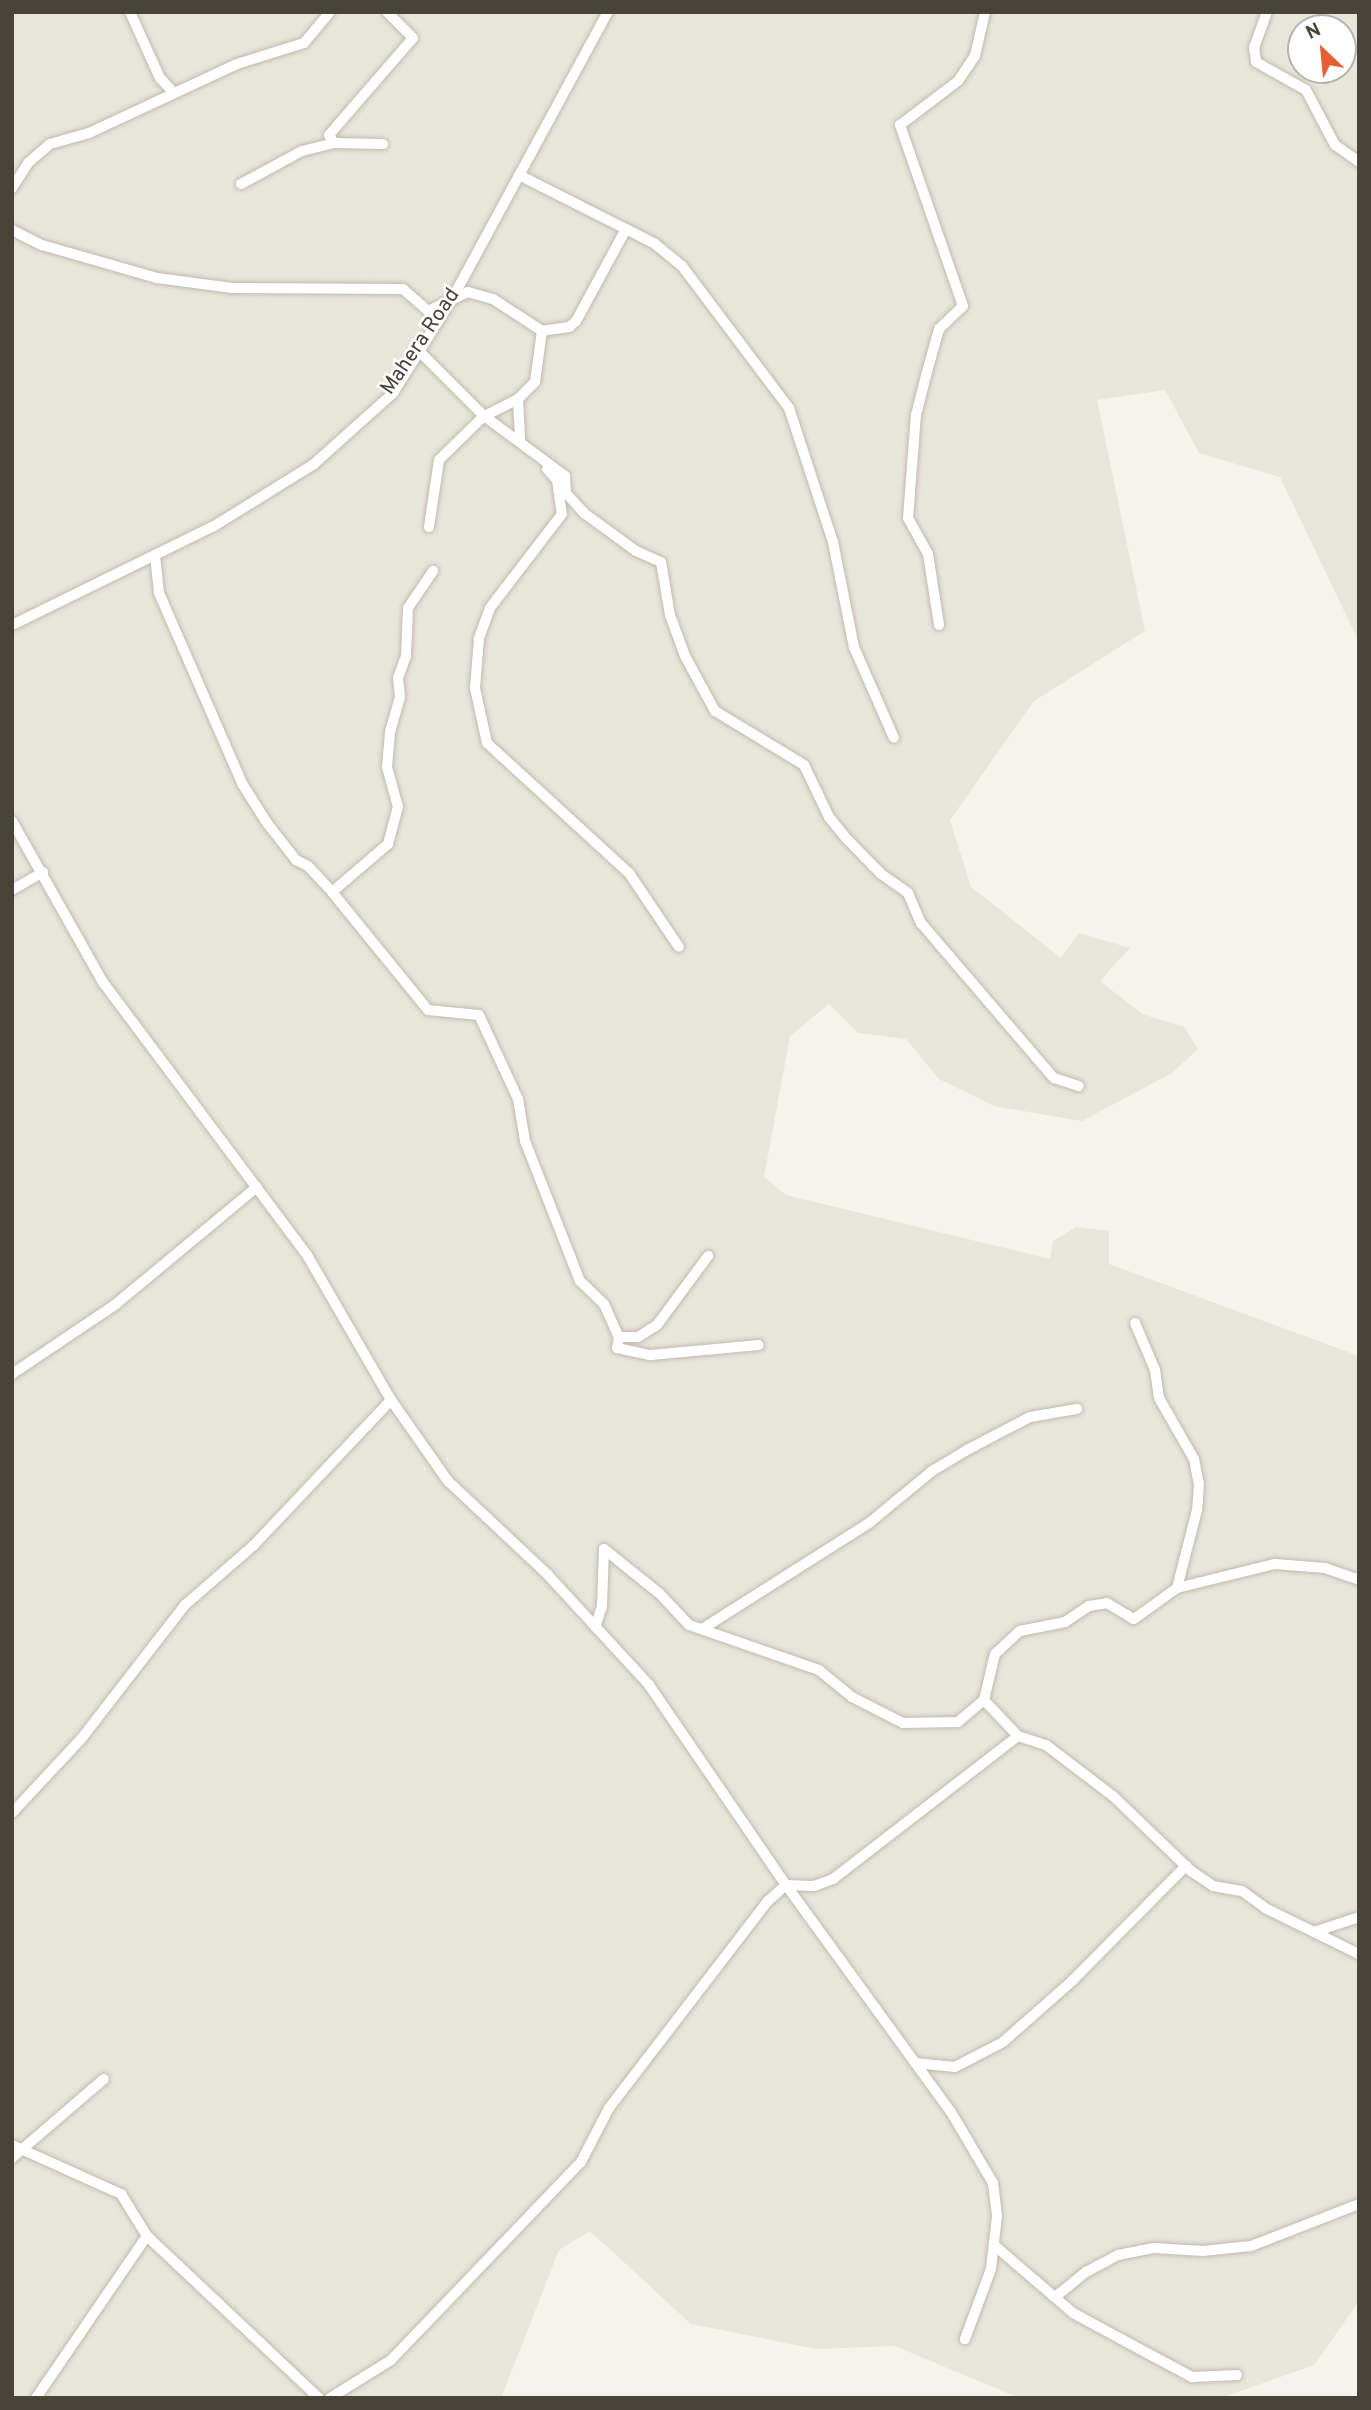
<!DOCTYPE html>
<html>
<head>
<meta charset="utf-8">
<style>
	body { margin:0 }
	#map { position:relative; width:1371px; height:2410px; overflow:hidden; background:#f4f3ec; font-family:Overpass,sans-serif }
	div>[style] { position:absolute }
	.residential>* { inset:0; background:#e8e5da }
	.roads { filter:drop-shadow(0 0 2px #bfbbaf) drop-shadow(0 0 2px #bfbbaf) }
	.minor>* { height:10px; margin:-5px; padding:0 5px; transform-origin:5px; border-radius:5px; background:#fff }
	span { translate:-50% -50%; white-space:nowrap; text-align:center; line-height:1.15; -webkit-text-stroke:5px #fff; paint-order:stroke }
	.street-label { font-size:21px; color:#48443a }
	.frame { position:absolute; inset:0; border:14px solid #48443a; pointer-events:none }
	.north { position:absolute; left:1287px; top:14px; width:70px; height:70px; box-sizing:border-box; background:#fff; border:2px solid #b6b4b0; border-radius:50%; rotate:334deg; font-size:19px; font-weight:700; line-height:28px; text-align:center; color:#48443a }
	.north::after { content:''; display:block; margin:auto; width:24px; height:32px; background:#e75e30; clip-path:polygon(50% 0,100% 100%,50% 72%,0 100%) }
</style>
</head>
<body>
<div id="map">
	<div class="residential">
		<div style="clip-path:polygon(evenodd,12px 12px,1359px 12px,1359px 642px,1280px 477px,1199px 453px,1165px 390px,1097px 400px,1145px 631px,1034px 701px,950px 820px,971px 887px,1061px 958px,1079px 933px,1130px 948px,1100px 981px,1142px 1014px,1184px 1027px,1198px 1049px,1172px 1073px,1082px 1121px,994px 1106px,939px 1079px,906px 1039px,858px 1033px,829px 1004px,790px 1036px,764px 1177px,786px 1195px,1050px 1259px,1053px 1241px,1076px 1227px,1109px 1231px,1109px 1264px,1359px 1356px,1359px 2301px,1314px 2365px,1221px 2398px,1019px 2398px,895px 2346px,816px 2349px,691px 2324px,590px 2231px,559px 2250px,501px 2398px,12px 2398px,12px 12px,1301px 28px,1343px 28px,1343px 70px,1301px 70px,1301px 28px)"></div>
	</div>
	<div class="roads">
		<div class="minor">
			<div style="left:130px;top:12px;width:72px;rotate:65.6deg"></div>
			<div style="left:160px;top:78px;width:18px;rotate:47deg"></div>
			<div style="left:1267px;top:12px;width:37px;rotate:110deg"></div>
			<div style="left:1254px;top:47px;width:15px;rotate:82deg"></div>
			<div style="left:1256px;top:62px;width:57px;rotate:29.2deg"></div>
			<div style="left:1306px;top:90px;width:62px;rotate:62.2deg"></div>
			<div style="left:1335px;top:145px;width:29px;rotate:35deg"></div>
			<div style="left:334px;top:143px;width:9px;rotate:-122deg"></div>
			<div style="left:329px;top:135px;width:128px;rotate:-49.1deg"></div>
			<div style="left:413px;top:38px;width:37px;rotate:-135deg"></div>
			<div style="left:519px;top:175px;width:120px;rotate:26.8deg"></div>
			<div style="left:626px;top:229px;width:105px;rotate:118.5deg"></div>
			<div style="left:576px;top:321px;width:9px;rotate:139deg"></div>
			<div style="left:569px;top:327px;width:27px;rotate:172deg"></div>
			<div style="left:241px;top:184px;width:69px;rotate:-28.4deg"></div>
			<div style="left:302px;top:151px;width:33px;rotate:-14deg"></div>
			<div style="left:334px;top:143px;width:49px;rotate:1.2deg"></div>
			<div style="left:12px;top:188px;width:30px;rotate:-57deg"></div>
			<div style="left:28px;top:163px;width:29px;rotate:-41deg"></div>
			<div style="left:50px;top:144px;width:41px;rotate:-15.8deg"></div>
			<div style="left:89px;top:133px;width:163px;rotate:-25deg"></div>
			<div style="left:237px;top:64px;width:70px;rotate:-17.4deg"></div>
			<div style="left:304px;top:43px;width:40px;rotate:-50deg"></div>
			<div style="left:626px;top:229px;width:33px;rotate:27deg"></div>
			<div style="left:655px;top:244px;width:35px;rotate:39deg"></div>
			<div style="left:682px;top:266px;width:178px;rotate:53deg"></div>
			<div style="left:789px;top:408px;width:141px;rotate:71.8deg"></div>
			<div style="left:833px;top:542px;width:107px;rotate:78.7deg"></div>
			<div style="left:854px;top:647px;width:99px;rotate:66.3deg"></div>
			<div style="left:12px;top:230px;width:34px;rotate:27deg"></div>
			<div style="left:42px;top:245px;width:120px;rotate:16deg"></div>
			<div style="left:157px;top:278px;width:76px;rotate:7.6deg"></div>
			<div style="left:232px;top:288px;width:171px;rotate:0.3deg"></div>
			<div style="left:403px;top:289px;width:33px;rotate:41deg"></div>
			<div style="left:428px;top:311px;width:44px;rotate:-25.4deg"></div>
			<div style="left:468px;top:292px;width:26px;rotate:16deg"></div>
			<div style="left:493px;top:299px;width:59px;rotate:33.1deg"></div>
			<div style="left:542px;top:331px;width:51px;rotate:97.8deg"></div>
			<div style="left:535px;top:382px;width:24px;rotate:135deg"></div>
			<div style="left:518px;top:399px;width:38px;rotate:153deg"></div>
			<div style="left:484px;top:416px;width:93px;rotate:-135deg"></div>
			<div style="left:518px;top:399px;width:39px;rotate:87deg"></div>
			<div style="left:547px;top:469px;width:15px;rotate:48deg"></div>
			<div style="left:557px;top:480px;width:34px;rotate:82deg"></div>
			<div style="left:562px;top:514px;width:118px;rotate:127.5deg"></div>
			<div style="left:490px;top:608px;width:33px;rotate:110deg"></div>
			<div style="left:479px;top:639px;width:49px;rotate:94.7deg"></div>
			<div style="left:475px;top:688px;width:56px;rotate:77.7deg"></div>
			<div style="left:487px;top:743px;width:193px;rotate:42.5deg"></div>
			<div style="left:629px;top:873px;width:89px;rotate:56deg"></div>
			<div style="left:429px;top:527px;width:68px;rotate:-81.5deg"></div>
			<div style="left:439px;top:460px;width:63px;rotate:-44.4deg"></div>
			<div style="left:484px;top:416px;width:101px;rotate:36.5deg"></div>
			<div style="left:565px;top:476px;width:17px;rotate:87deg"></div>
			<div style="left:566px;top:493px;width:27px;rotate:48deg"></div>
			<div style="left:584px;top:513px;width:64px;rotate:36.2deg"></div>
			<div style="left:636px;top:551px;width:27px;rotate:24deg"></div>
			<div style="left:661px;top:562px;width:54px;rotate:80.4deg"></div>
			<div style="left:670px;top:615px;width:44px;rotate:69.9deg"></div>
			<div style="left:685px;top:656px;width:63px;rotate:61.4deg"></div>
			<div style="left:715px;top:711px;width:104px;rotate:31.2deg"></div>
			<div style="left:804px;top:765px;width:58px;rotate:64.3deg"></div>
			<div style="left:829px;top:817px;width:27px;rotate:51deg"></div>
			<div style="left:846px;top:838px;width:50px;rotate:45.8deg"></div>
			<div style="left:881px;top:874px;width:33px;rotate:35deg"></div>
			<div style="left:908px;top:893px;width:33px;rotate:67deg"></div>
			<div style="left:921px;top:923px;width:204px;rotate:49.4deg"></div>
			<div style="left:1054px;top:1078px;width:26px;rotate:18deg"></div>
			<div style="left:155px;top:555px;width:38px;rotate:84deg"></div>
			<div style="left:159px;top:593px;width:210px;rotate:66.4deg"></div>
			<div style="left:243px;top:785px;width:45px;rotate:57.7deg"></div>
			<div style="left:267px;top:823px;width:47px;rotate:51.9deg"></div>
			<div style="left:296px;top:860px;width:13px;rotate:27deg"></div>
			<div style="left:308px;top:866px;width:35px;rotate:47deg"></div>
			<div style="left:332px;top:892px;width:152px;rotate:50.9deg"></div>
			<div style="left:428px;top:1010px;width:51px;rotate:5.6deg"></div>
			<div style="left:479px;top:1015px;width:93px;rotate:65.1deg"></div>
			<div style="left:518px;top:1099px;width:43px;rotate:80.5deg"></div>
			<div style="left:525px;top:1141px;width:150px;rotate:68.6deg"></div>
			<div style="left:580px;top:1281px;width:33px;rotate:44deg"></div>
			<div style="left:604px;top:1304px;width:36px;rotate:66deg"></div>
			<div style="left:619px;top:1337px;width:19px"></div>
			<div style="left:638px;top:1337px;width:22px;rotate:-32deg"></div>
			<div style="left:657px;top:1325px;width:86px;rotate:-53.5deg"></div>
			<div style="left:12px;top:625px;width:225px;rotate:-26.1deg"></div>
			<div style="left:214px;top:526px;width:118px;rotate:-31.8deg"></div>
			<div style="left:314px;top:464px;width:106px;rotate:-41.9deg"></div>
			<div style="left:393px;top:393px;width:111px;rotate:-57.9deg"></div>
			<div style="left:452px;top:299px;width:327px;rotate:-61.5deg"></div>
			<div style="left:939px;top:625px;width:72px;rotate:-98.8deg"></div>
			<div style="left:928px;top:554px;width:41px;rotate:-119.1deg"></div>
			<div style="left:908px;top:518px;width:103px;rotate:-85.6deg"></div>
			<div style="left:916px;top:415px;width:44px;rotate:-75.7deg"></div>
			<div style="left:927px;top:372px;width:45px;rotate:-74.4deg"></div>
			<div style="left:939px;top:329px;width:33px;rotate:-44deg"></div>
			<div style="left:963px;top:306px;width:192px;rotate:-109.2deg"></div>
			<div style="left:900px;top:125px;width:73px;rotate:-37.2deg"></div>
			<div style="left:958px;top:81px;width:30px;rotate:-56deg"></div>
			<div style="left:975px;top:56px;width:45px;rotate:-77.2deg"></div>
			<div style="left:12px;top:821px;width:184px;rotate:60.6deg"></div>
			<div style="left:102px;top:981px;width:342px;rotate:53.2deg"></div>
			<div style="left:307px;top:1255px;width:168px;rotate:59.9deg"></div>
			<div style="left:391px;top:1400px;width:99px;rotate:54.9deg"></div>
			<div style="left:448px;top:1481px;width:137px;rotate:43.2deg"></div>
			<div style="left:548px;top:1575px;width:149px;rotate:47.4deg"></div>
			<div style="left:649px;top:1685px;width:242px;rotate:55.6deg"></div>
			<div style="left:786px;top:1885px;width:281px;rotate:54deg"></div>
			<div style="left:951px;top:2112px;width:82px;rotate:59.4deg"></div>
			<div style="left:993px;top:2183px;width:33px;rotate:83deg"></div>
			<div style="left:997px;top:2216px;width:53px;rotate:96.5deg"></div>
			<div style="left:991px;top:2269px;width:75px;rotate:110.4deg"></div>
			<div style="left:12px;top:890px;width:36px;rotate:-30deg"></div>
			<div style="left:332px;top:892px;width:74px;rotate:-40.6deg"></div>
			<div style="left:388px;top:844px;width:38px;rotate:-75deg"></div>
			<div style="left:398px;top:807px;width:41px;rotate:-105.4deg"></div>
			<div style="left:387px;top:767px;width:35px;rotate:-85deg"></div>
			<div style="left:390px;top:732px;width:36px;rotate:-74deg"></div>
			<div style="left:400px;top:697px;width:19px;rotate:-96deg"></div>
			<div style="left:398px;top:678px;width:23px;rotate:-70deg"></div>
			<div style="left:406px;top:656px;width:48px;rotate:-87.6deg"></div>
			<div style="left:408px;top:608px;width:45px;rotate:-56deg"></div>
			<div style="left:1135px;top:1323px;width:51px;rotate:66.9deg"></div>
			<div style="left:1155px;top:1370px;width:28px;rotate:82deg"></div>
			<div style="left:1159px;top:1398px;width:70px;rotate:60.2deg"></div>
			<div style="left:1194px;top:1459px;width:25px;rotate:79deg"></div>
			<div style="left:1199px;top:1484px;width:26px;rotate:94deg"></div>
			<div style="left:1197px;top:1510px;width:81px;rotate:104.4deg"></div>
			<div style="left:619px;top:1337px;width:11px;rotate:100deg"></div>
			<div style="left:617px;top:1348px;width:35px;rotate:12deg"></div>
			<div style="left:651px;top:1355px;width:108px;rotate:-5.3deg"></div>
			<div style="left:12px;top:1374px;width:125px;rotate:-33.9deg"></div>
			<div style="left:116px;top:1304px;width:183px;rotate:-39.7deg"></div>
			<div style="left:702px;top:1629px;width:198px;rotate:-32.4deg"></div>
			<div style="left:869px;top:1523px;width:82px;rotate:-39.5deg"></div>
			<div style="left:932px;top:1471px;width:39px;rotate:-31deg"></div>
			<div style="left:965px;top:1451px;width:73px;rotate:-27.6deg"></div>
			<div style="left:1030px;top:1417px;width:48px;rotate:-9.7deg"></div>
			<div style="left:984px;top:1700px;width:47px;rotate:-76.6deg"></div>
			<div style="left:995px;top:1654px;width:34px;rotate:-43deg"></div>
			<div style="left:1020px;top:1631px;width:46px;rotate:-11.3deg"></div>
			<div style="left:1065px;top:1622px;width:29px;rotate:-34deg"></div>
			<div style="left:1089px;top:1606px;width:18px;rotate:-9deg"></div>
			<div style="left:1107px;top:1603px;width:31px;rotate:31deg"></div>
			<div style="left:1134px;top:1619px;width:53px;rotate:-35.8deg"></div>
			<div style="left:1177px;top:1588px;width:101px;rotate:-13.8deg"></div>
			<div style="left:1275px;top:1564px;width:50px;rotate:4.6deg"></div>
			<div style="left:1325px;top:1568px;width:36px;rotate:19deg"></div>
			<div style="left:1018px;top:1736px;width:29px;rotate:18deg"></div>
			<div style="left:1046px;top:1745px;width:84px;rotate:37.3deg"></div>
			<div style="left:1113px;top:1796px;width:108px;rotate:43.9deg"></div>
			<div style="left:1191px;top:1871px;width:27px;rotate:34deg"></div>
			<div style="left:1213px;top:1886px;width:29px;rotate:10deg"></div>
			<div style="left:1242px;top:1891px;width:29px;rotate:36deg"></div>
			<div style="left:1265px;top:1908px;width:105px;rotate:26.1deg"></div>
			<div style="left:12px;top:1813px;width:101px;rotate:-47deg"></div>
			<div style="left:81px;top:1739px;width:170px;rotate:-52.2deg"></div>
			<div style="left:185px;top:1605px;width:91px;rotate:-41deg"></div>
			<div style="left:254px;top:1545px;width:199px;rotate:-46.6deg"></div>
			<div style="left:1314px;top:1932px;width:47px;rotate:-18.4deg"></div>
			<div style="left:915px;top:2063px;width:40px;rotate:5.7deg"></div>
			<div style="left:955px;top:2067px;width:54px;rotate:-27.5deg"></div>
			<div style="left:1003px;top:2042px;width:94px;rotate:-41.5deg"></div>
			<div style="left:1073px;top:1980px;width:161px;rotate:-45.3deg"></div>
			<div style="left:12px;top:2145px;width:120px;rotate:24.2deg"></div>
			<div style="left:121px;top:2194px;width:49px;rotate:58.2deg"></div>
			<div style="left:147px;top:2236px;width:236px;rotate:43.3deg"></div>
			<div style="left:12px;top:2158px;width:121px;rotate:-40.7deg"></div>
			<div style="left:994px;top:2245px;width:104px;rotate:40.7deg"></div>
			<div style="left:1073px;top:2313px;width:55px;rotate:28.4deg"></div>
			<div style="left:1121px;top:2339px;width:81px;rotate:28.2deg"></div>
			<div style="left:1192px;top:2377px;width:45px;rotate:-2.5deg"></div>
			<div style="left:1055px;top:2297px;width:40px;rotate:-39deg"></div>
			<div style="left:1086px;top:2272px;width:36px;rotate:-28deg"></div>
			<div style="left:1118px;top:2255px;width:37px;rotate:-11deg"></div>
			<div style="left:1154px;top:2248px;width:49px;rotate:3.5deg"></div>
			<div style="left:1203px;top:2251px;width:48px;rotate:-5.9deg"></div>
			<div style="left:1251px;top:2246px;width:116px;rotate:-21.3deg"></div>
			<div style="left:36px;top:2398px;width:196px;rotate:-55.6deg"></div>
			<div style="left:330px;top:2398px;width:72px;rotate:-31.9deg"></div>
			<div style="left:391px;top:2360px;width:274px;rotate:-46.2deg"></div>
			<div style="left:581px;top:2162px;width:61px;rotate:-62.6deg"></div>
			<div style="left:609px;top:2108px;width:260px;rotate:-52.5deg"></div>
			<div style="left:767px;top:1902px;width:25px;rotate:-42deg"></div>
			<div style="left:786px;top:1885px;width:28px;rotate:2deg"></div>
			<div style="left:814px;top:1886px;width:20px;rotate:-20deg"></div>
			<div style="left:833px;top:1879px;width:234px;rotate:-37.7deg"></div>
			<div style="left:1018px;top:1736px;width:50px;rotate:-133.4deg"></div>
			<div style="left:984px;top:1700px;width:34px;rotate:140deg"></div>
			<div style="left:958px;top:1722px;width:55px;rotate:179deg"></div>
			<div style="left:903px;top:1723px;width:57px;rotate:-153deg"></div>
			<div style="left:852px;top:1697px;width:43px;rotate:-140.7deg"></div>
			<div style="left:819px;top:1670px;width:138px;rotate:-160.9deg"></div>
			<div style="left:689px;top:1625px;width:42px;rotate:-133.1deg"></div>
			<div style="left:660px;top:1594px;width:72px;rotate:-141.2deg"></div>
			<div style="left:604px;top:1549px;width:57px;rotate:92deg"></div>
			<div style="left:602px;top:1606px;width:22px;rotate:108deg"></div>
		</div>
	</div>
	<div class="street-label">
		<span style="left:421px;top:342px;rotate:-56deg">Mahera Road</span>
	</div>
	<div class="frame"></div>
	<div class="north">N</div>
</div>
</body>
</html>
